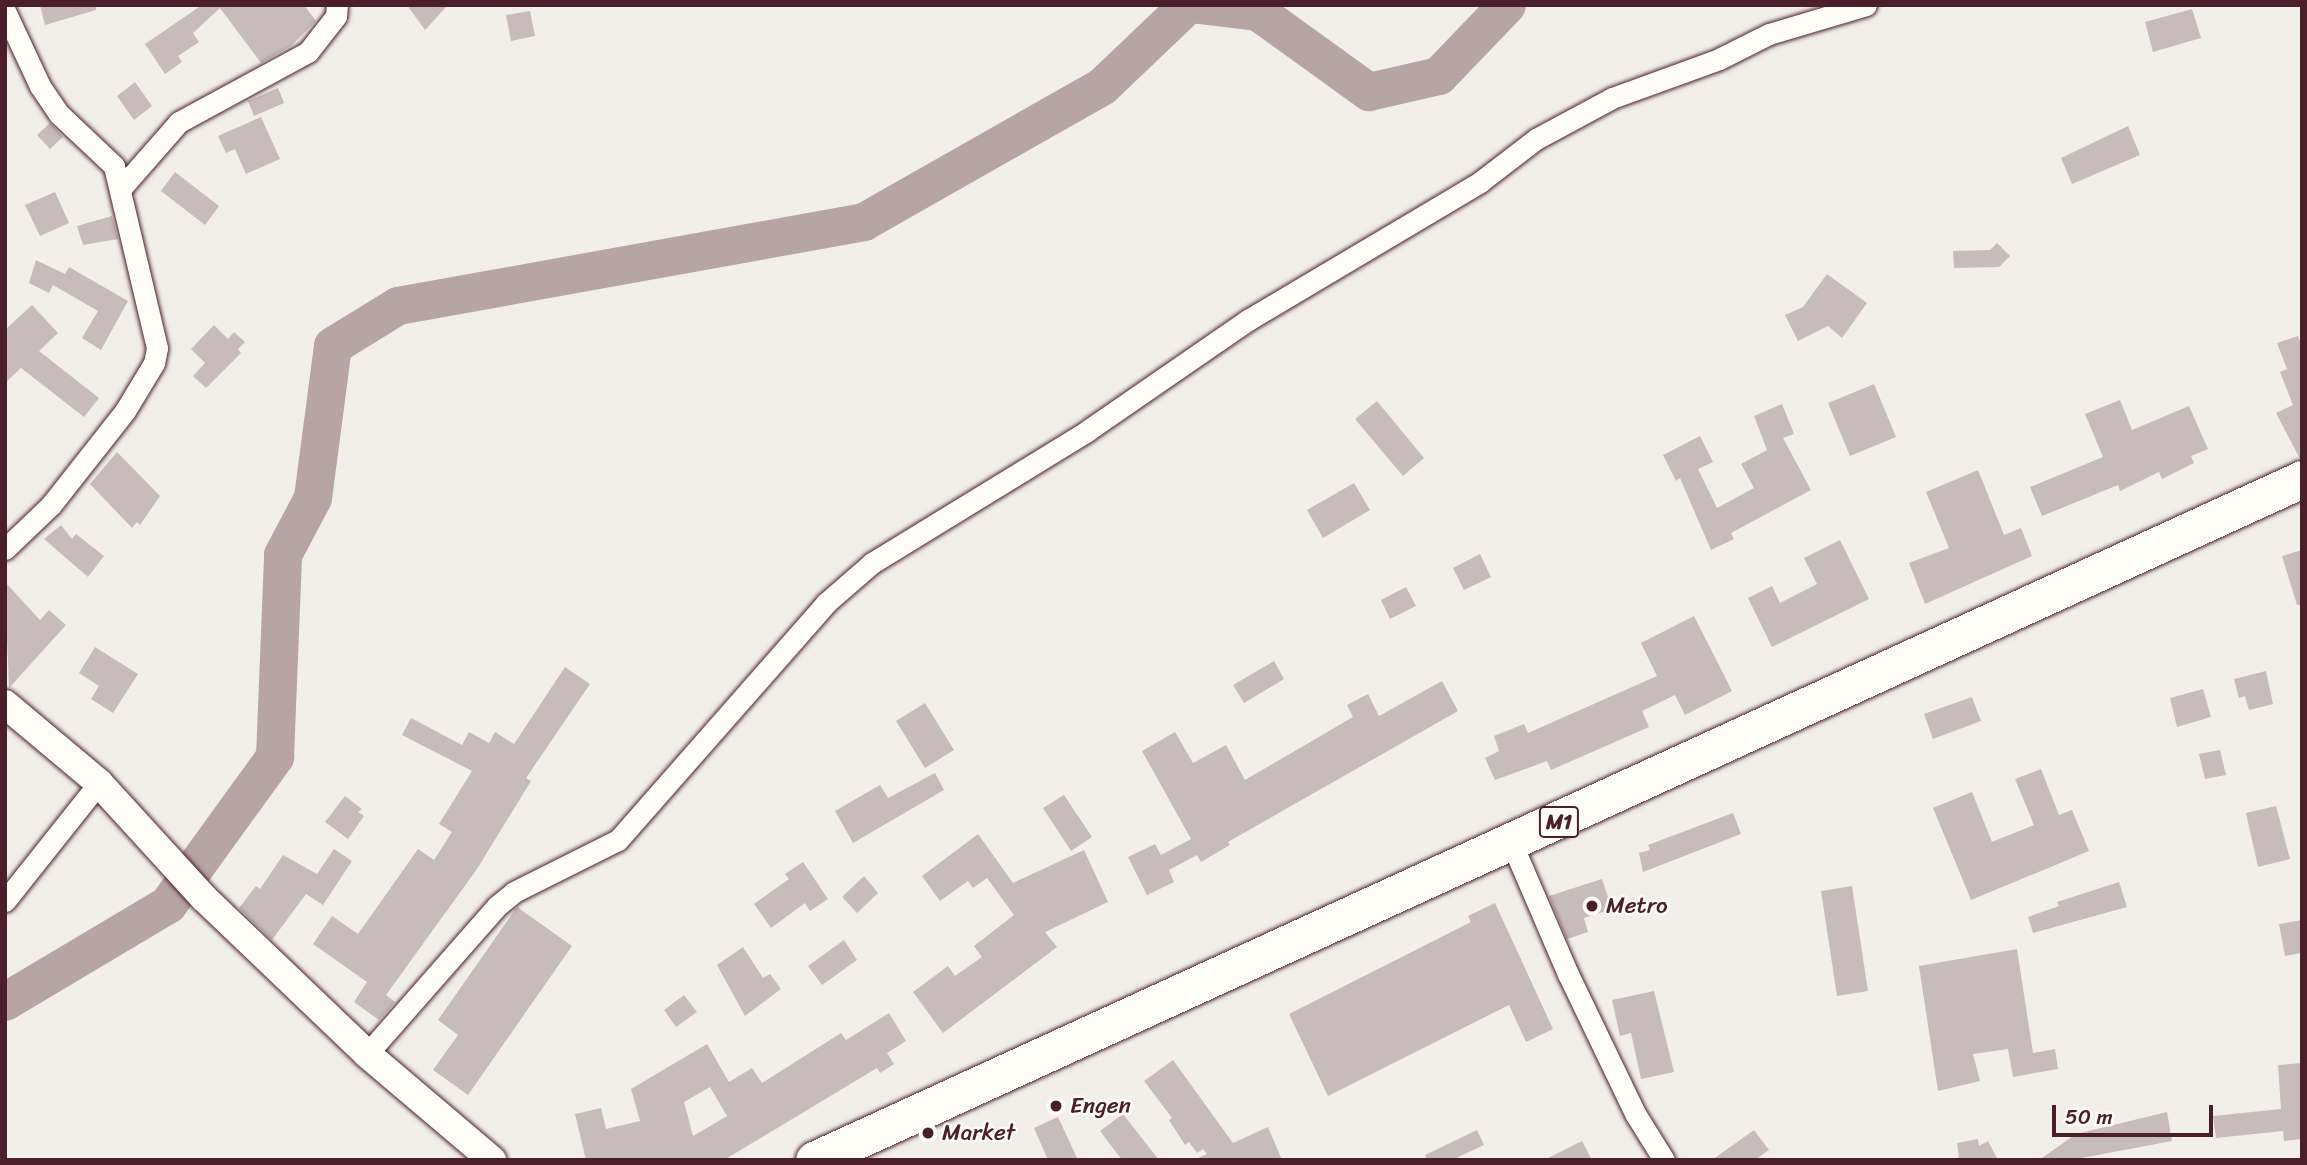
<!DOCTYPE html>
<html>
<head>
<meta charset="utf-8">
<style>
	body { margin:0 }
	#map { position:relative; width:2307px; height:1165px; overflow:hidden; background:#f2efeb; font-family:Sriracha,sans-serif }
	div>[style] { position:absolute }
	.river>* { height:38px; margin:-19px; padding:0 19px; transform-origin:19px; border-radius:19px; background:#b7a5a6 }
	.building>* { inset:0; background:#c8bbbb }
	.roads { filter:drop-shadow(0 0 2px #4a1f2b) drop-shadow(0 0 2px #4a1f2b) }
	.minor>* { height:21px; margin:-10.5px; padding:0 10.5px; transform-origin:10.5px; border-radius:10.5px; background:#fdfcf7 }
	.tertiary>* { height:28px; margin:-14px; padding:0 14px; transform-origin:14px; border-radius:14px; background:#fdfcf7 }
	.trunk>* { height:37px; margin:-18.5px; padding:0 18.5px; transform-origin:18.5px; border-radius:18.5px; background:#fdfcf7 }
	.dots>* { width:19px; height:19px; translate:-50% -50%; box-sizing:border-box; border:4px solid #fdfcf7; border-radius:50% }
	span { translate:-50% -50%; white-space:nowrap; text-align:center; line-height:1.15; -webkit-text-stroke:5px #fdfcf7; paint-order:stroke }
	.shield-label span { padding:2px 5px; background:#fdfcf7; border:2px solid; border-radius:5px; -webkit-text-stroke-width:0 }
	.shield-label { font-size:21px; color:#4a1f2b; font-weight:700 }
	.poi-label { font-size:23px; color:#4a1f2b }
	.left { translate:0 -50%; text-align:left }
	.frame { position:absolute; inset:0; border:7px solid #4a1f2b; pointer-events:none }
	.scale { position:absolute; left:2052px; top:1105px; width:161px; height:32px; box-sizing:border-box; border:4px solid #4a1f2b; border-top:0; padding-left:9px; font-size:21px; line-height:24px; white-space:nowrap; color:#4a1f2b; -webkit-text-stroke:5px #fdfcf7; paint-order:stroke }
</style>
</head>
<body>
<div id="map">
	<div class="river">
		<div style="left:1199px;top:5px;width:59px;rotate:6.8deg"></div>
		<div style="left:1258px;top:12px;width:137px;rotate:35.8deg"></div>
		<div style="left:1369px;top:92px;width:72px;rotate:-12.9deg"></div>
		<div style="left:1439px;top:76px;width:98px;rotate:-46.2deg"></div>
		<div style="left:5px;top:1002px;width:190px;rotate:-30.8deg"></div>
		<div style="left:168px;top:905px;width:183px;rotate:-54.1deg"></div>
		<div style="left:275px;top:757px;width:202px;rotate:-87.7deg"></div>
		<div style="left:283px;top:555px;width:64px;rotate:-62.2deg"></div>
		<div style="left:313px;top:498px;width:153px;rotate:-82.5deg"></div>
		<div style="left:333px;top:346px;width:76px;rotate:-31.6deg"></div>
		<div style="left:398px;top:306px;width:474px;rotate:-10.2deg"></div>
		<div style="left:864px;top:222px;width:275px;rotate:-29.6deg"></div>
		<div style="left:1103px;top:86px;width:117px;rotate:-43.6deg"></div>
	</div>
	<div class="building">
		<div style="clip-path:polygon(40px 5px,96px 5px,96px 10px,45px 25px)"></div>
		<div style="clip-path:polygon(202px 5px,304px 5px,316px 21px,291px 46px,261px 63px,220px 8px,193px 33px,199px 42px,178px 56px,182px 62px,165px 74px,145px 44px)"></div>
		<div style="clip-path:polygon(407px 5px,448px 5px,425px 30px)"></div>
		<div style="clip-path:polygon(2192px 9px,2201px 38px,2153px 52px,2145px 22px)"></div>
		<div style="clip-path:polygon(530px 11px,535px 36px,511px 41px,506px 15px)"></div>
		<div style="clip-path:polygon(135px 82px,152px 106px,134px 120px,117px 96px)"></div>
		<div style="clip-path:polygon(278px 88px,284px 103px,254px 116px,248px 101px)"></div>
		<div style="clip-path:polygon(261px 117px,280px 159px,246px 174px,235px 149px,226px 153px,218px 136px)"></div>
		<div style="clip-path:polygon(50px 123px,63px 137px,50px 149px,37px 135px)"></div>
		<div style="clip-path:polygon(2128px 126px,2140px 155px,2072px 184px,2061px 158px)"></div>
		<div style="clip-path:polygon(175px 172px,219px 206px,205px 225px,161px 191px)"></div>
		<div style="clip-path:polygon(55px 192px,69px 223px,40px 236px,25px 205px)"></div>
		<div style="clip-path:polygon(112px 216px,118px 239px,83px 245px,77px 226px)"></div>
		<div style="clip-path:polygon(1997px 243px,2010px 256px,1999px 267px,1954px 268px,1953px 251px,1990px 250px)"></div>
		<div style="clip-path:polygon(36px 260px,65px 274px,69px 267px,128px 301px,101px 350px,82px 338px,98px 311px,53px 285px,49px 293px,29px 283px)"></div>
		<div style="clip-path:polygon(1827px 274px,1867px 303px,1842px 338px,1828px 326px,1798px 341px,1785px 315px,1803px 307px)"></div>
		<div style="clip-path:polygon(32px 305px,58px 333px,39px 351px,99px 398px,84px 417px,21px 368px,5px 383px,5px 330px)"></div>
		<div style="clip-path:polygon(214px 325px,228px 339px,234px 332px,245px 342px,238px 349px,241px 353px,206px 388px,193px 376px,205px 363px,191px 349px)"></div>
		<div style="clip-path:polygon(2298px 336px,2302px 346px,2300px 459px,2276px 413px,2293px 405px,2280px 372px,2287px 369px,2277px 343px)"></div>
		<div style="clip-path:polygon(1874px 384px,1896px 437px,1850px 456px,1828px 403px)"></div>
		<div style="clip-path:polygon(2120px 400px,2132px 430px,2189px 406px,2208px 449px,2191px 456px,2194px 463px,2162px 479px,2159px 472px,2120px 491px,2118px 485px,2042px 516px,2030px 487px,2103px 457px,2085px 414px)"></div>
		<div style="clip-path:polygon(1377px 401px,1424px 458px,1403px 476px,1355px 419px)"></div>
		<div style="clip-path:polygon(1782px 404px,1794px 434px,1783px 438px,1811px 490px,1731px 533px,1734px 539px,1711px 550px,1680px 478px,1676px 481px,1663px 455px,1700px 436px,1713px 462px,1698px 469px,1717px 508px,1754px 488px,1741px 464px,1767px 450px,1754px 416px)"></div>
		<div style="clip-path:polygon(117px 452px,160px 496px,140px 525px,137px 522px,132px 528px,90px 484px)"></div>
		<div style="clip-path:polygon(1978px 470px,2004px 535px,2021px 528px,2032px 556px,1925px 604px,1909px 563px,1949px 548px,1926px 492px)"></div>
		<div style="clip-path:polygon(1354px 483px,1370px 510px,1323px 538px,1307px 510px)"></div>
		<div style="clip-path:polygon(61px 525px,72px 539px,76px 534px,104px 556px,88px 577px,44px 539px)"></div>
		<div style="clip-path:polygon(1840px 540px,1869px 599px,1772px 647px,1748px 598px,1772px 586px,1780px 603px,1817px 584px,1804px 558px)"></div>
		<div style="clip-path:polygon(2302px 550px,2302px 605px,2297px 605px,2282px 556px)"></div>
		<div style="clip-path:polygon(1480px 554px,1491px 577px,1464px 590px,1453px 568px)"></div>
		<div style="clip-path:polygon(5px 582px,40px 620px,49px 610px,66px 625px,9px 688px)"></div>
		<div style="clip-path:polygon(1406px 587px,1416px 606px,1390px 619px,1381px 600px)"></div>
		<div style="clip-path:polygon(1694px 616px,1732px 691px,1685px 715px,1675px 695px,1642px 711px,1649px 727px,1551px 770px,1547px 761px,1495px 780px,1485px 758px,1499px 751px,1494px 736px,1524px 724px,1528px 733px,1657px 676px,1641px 643px)"></div>
		<div style="clip-path:polygon(95px 647px,138px 674px,113px 713px,91px 699px,99px 686px,79px 673px)"></div>
		<div style="clip-path:polygon(1274px 661px,1284px 679px,1244px 703px,1233px 685px)"></div>
		<div style="clip-path:polygon(565px 667px,590px 684px,526px 778px,531px 781px,477px 869px,386px 995px,395px 1002px,379px 1020px,354px 1002px,367px 982px,313px 944px,332px 916px,358px 934px,418px 849px,434px 860px,452px 832px,439px 824px,472px 771px,402px 735px,411px 718px,462px 745px,469px 732px,489px 743px,495px 732px,514px 744px)"></div>
		<div style="clip-path:polygon(2266px 671px,2273px 704px,2249px 710px,2245px 696px,2239px 698px,2234px 679px)"></div>
		<div style="clip-path:polygon(1442px 681px,1458px 711px,1228px 842px,1230px 845px,1201px 862px,1197px 855px,1169px 870px,1174px 882px,1147px 895px,1128px 857px,1155px 844px,1161px 855px,1191px 839px,1142px 751px,1175px 732px,1193px 763px,1226px 745px,1245px 780px,1353px 717px,1347px 705px,1368px 694px,1379px 716px)"></div>
		<div style="clip-path:polygon(2203px 689px,2211px 717px,2177px 727px,2170px 698px)"></div>
		<div style="clip-path:polygon(1972px 697px,1981px 721px,1933px 739px,1924px 714px)"></div>
		<div style="clip-path:polygon(925px 703px,954px 750px,925px 768px,896px 721px)"></div>
		<div style="clip-path:polygon(2220px 750px,2226px 775px,2205px 779px,2199px 754px)"></div>
		<div style="clip-path:polygon(2041px 769px,2059px 815px,2072px 810px,2089px 851px,1971px 900px,1933px 808px,1972px 792px,1992px 842px,2034px 825px,2015px 779px)"></div>
		<div style="clip-path:polygon(935px 773px,944px 790px,853px 843px,835px 811px,880px 785px,888px 798px)"></div>
		<div style="clip-path:polygon(1064px 795px,1092px 837px,1071px 851px,1043px 808px)"></div>
		<div style="clip-path:polygon(345px 796px,362px 809px,358px 812px,364px 816px,348px 839px,325px 822px)"></div>
		<div style="clip-path:polygon(2276px 806px,2290px 859px,2258px 867px,2246px 813px)"></div>
		<div style="clip-path:polygon(1733px 813px,1741px 834px,1643px 872px,1639px 853px,1650px 850px,1648px 845px)"></div>
		<div style="clip-path:polygon(978px 834px,1013px 883px,1084px 850px,1108px 902px,1045px 932px,1057px 947px,943px 1033px,913px 992px,948px 966px,955px 976px,982px 957px,974px 946px,1014px 915px,987px 878px,973px 888px,968px 881px,940px 901px,922px 876px)"></div>
		<div style="clip-path:polygon(334px 849px,352px 861px,323px 905px,306px 894px,272px 940px,239px 908px,256px 886px,260px 889px,283px 855px,317px 874px)"></div>
		<div style="clip-path:polygon(803px 862px,828px 899px,810px 911px,805px 903px,771px 928px,754px 904px,789px 879px,785px 874px)"></div>
		<div style="clip-path:polygon(864px 876px,878px 893px,857px 913px,842px 897px)"></div>
		<div style="clip-path:polygon(1602px 879px,1612px 909px,1584px 918px,1588px 932px,1567px 939px,1549px 896px)"></div>
		<div style="clip-path:polygon(2119px 882px,2127px 907px,2033px 933px,2028px 917px,2059px 906px,2057px 902px)"></div>
		<div style="clip-path:polygon(1852px 886px,1868px 991px,1837px 996px,1821px 891px)"></div>
		<div style="clip-path:polygon(1495px 903px,1553px 1029px,1526px 1042px,1509px 1005px,1328px 1096px,1289px 1014px,1471px 922px,1468px 916px)"></div>
		<div style="clip-path:polygon(517px 907px,572px 946px,468px 1095px,433px 1070px,458px 1035px,438px 1020px)"></div>
		<div style="clip-path:polygon(2302px 920px,2302px 953px,2285px 956px,2279px 924px)"></div>
		<div style="clip-path:polygon(844px 940px,857px 960px,822px 985px,808px 966px)"></div>
		<div style="clip-path:polygon(743px 947px,763px 978px,770px 974px,781px 989px,745px 1016px,717px 965px)"></div>
		<div style="clip-path:polygon(2017px 949px,2033px 1053px,2055px 1049px,2058px 1069px,2013px 1077px,2008px 1049px,1973px 1054px,1980px 1081px,1938px 1091px,1919px 966px)"></div>
		<div style="clip-path:polygon(1654px 991px,1674px 1072px,1641px 1079px,1631px 1033px,1620px 1036px,1612px 1000px)"></div>
		<div style="clip-path:polygon(684px 995px,697px 1012px,676px 1027px,664px 1010px)"></div>
		<div style="clip-path:polygon(evenodd,889px 1013px,906px 1041px,887px 1053px,894px 1064px,880px 1073px,877px 1068px,724px 1160px,586px 1160px,575px 1114px,601px 1108px,606px 1129px,640px 1121px,631px 1089px,707px 1044px,729px 1082px,752px 1068px,762px 1083px,841px 1033px,846px 1040px,889px 1013px,710px 1087px,727px 1116px,693px 1136px,684px 1102px,710px 1087px)"></div>
		<div style="clip-path:polygon(1173px 1060px,1233px 1143px,1268px 1127px,1282px 1160px,1194px 1160px,1207px 1154px,1203px 1149px,1197px 1153px,1189px 1142px,1185px 1145px,1169px 1120px,1172px 1118px,1144px 1081px)"></div>
		<div style="clip-path:polygon(2302px 1063px,2302px 1139px,2284px 1141px,2283px 1131px,2216px 1138px,2213px 1116px,2281px 1109px,2278px 1065px)"></div>
		<div style="clip-path:polygon(2167px 1112px,2172px 1141px,2071px 1160px,2039px 1160px,2076px 1134px)"></div>
		<div style="clip-path:polygon(1123px 1114px,1159px 1160px,1122px 1160px,1100px 1131px)"></div>
		<div style="clip-path:polygon(1058px 1117px,1078px 1160px,1048px 1160px,1034px 1128px)"></div>
		<div style="clip-path:polygon(1477px 1130px,1484px 1145px,1452px 1160px,1427px 1160px,1425px 1155px)"></div>
		<div style="clip-path:polygon(1754px 1130px,1769px 1150px,1755px 1160px,1712px 1160px)"></div>
		<div style="clip-path:polygon(1978px 1139px,1979px 1146px,1988px 1141px,1998px 1160px,1954px 1160px,1959px 1157px,1957px 1143px)"></div>
		<div style="clip-path:polygon(1582px 1141px,1592px 1160px,1544px 1160px)"></div>
	</div>
	<div class="roads">
		<div class="minor">
			<div style="left:5px;top:11px;width:83px;rotate:65deg"></div>
			<div style="left:40px;top:86px;width:34px;rotate:56deg"></div>
			<div style="left:59px;top:114px;width:76px;rotate:43.4deg"></div>
			<div style="left:114px;top:166px;width:187px;rotate:76.7deg"></div>
			<div style="left:157px;top:348px;width:15px;rotate:101deg"></div>
			<div style="left:154px;top:363px;width:56px;rotate:121.1deg"></div>
			<div style="left:125px;top:411px;width:120px;rotate:128.2deg"></div>
			<div style="left:51px;top:505px;width:64px;rotate:136.3deg"></div>
			<div style="left:122px;top:187px;width:86px;rotate:-48.8deg"></div>
			<div style="left:179px;top:122px;width:147px;rotate:-28.5deg"></div>
			<div style="left:308px;top:52px;width:46px;rotate:-52.1deg"></div>
			<div style="left:336px;top:16px;width:11px;rotate:-85deg"></div>
			<div style="left:1512px;top:844px;width:142px;rotate:66.7deg"></div>
			<div style="left:1568px;top:974px;width:157px;rotate:64.3deg"></div>
			<div style="left:1636px;top:1115px;width:53px;rotate:58.1deg"></div>
			<div style="left:5px;top:901px;width:151px;rotate:-51.5deg"></div>
			<div style="left:367px;top:1054px;width:197px;rotate:-48.7deg"></div>
			<div style="left:497px;top:906px;width:22px;rotate:-39deg"></div>
			<div style="left:514px;top:892px;width:116px;rotate:-26.6deg"></div>
			<div style="left:618px;top:840px;width:315px;rotate:-48.7deg"></div>
			<div style="left:826px;top:603px;width:61px;rotate:-41deg"></div>
			<div style="left:872px;top:563px;width:252px;rotate:-31.5deg"></div>
			<div style="left:1087px;top:431px;width:196px;rotate:-34.6deg"></div>
			<div style="left:1248px;top:320px;width:270px;rotate:-30.7deg"></div>
			<div style="left:1480px;top:182px;width:71px;rotate:-37.5deg"></div>
			<div style="left:1536px;top:139px;width:86px;rotate:-28.3deg"></div>
			<div style="left:1612px;top:98px;width:114px;rotate:-20deg"></div>
			<div style="left:1719px;top:59px;width:56px;rotate:-26.6deg"></div>
			<div style="left:1769px;top:34px;width:101px;rotate:-16.6deg"></div>
		</div>
		<div class="tertiary">
			<div style="left:5px;top:704px;width:123px;rotate:40deg"></div>
			<div style="left:99px;top:783px;width:156px;rotate:47.6deg"></div>
			<div style="left:204px;top:898px;width:226px;rotate:43.7deg"></div>
			<div style="left:367px;top:1054px;width:164px;rotate:40.3deg"></div>
		</div>
		<div class="trunk">
			<div style="left:814px;top:1160px;width:1636px;rotate:-24.59deg"></div>
		</div>
	</div>
	<div class="dots">
		<div style="left:1592px;top:906px;background:#4a1f2b"></div>
		<div style="left:1056px;top:1106px;background:#4a1f2b"></div>
		<div style="left:928px;top:1133px;background:#4a1f2b"></div>
	</div>
	<div class="shield-label">
		<span style="left:1559px;top:822px">M1</span>
	</div>
	<div class="poi-label">
		<span class="left" style="left:1606px;top:906px">Metro</span>
		<span class="left" style="left:1070px;top:1106px">Engen</span>
		<span class="left" style="left:942px;top:1133px">Market</span>
	</div>
	<div class="frame"></div>
	<div class="scale">50 m</div>
</div>
</body>
</html>
